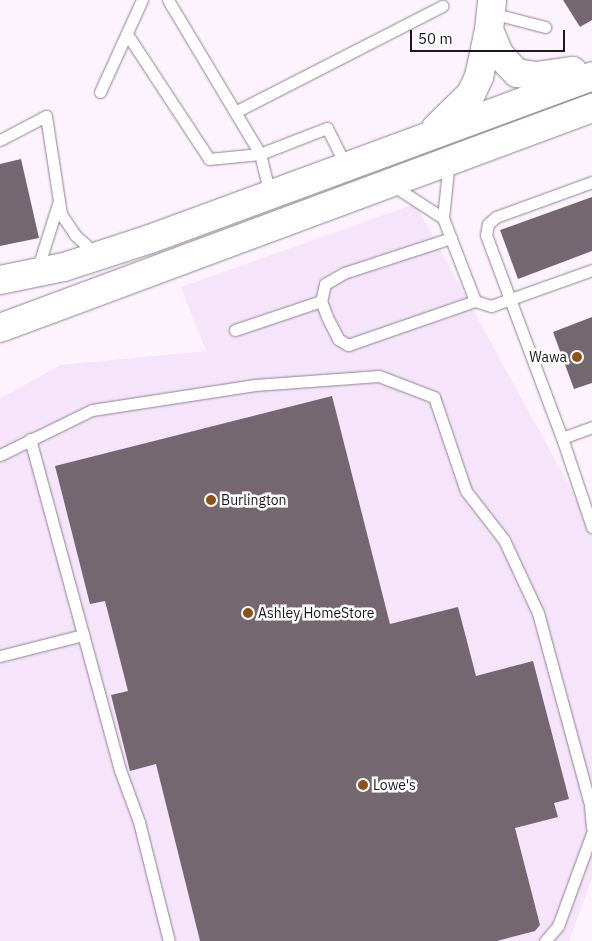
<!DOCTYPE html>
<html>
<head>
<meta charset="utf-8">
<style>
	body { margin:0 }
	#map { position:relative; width:592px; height:941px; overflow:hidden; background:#fcf3ff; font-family:"IBM Plex Sans",sans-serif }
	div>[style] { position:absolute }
	.built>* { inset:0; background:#f5e4fa }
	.building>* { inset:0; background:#756770 }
	.roads { filter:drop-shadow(0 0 1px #8e8391) drop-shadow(0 0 1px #8e8391) }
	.lane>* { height:11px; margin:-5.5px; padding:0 5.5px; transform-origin:5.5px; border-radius:5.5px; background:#fff }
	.secondary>* { height:28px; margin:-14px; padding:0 14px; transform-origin:14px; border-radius:14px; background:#fff }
	.highway>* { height:28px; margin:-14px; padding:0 14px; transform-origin:14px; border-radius:14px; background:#fff }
	.dots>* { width:14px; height:14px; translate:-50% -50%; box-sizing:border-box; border:2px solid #fff; border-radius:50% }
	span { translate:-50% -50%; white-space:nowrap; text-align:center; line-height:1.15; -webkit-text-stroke:5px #fff; paint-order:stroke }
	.poi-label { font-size:14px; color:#1b171c }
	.right { translate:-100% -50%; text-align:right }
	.left { translate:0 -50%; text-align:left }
	.scale { position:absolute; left:410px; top:30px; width:155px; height:22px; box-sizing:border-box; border:2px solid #1b171c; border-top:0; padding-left:6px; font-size:15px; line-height:18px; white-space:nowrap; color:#1b171c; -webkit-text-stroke:4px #fff; paint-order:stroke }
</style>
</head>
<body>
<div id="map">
	<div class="built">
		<div style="clip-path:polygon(415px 204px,592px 527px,592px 878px,569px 941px,0 941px,0 398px,61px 365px,206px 351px,181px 287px)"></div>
	</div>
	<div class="building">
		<div style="clip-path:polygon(563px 0,592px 0,592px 20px,580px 27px)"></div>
		<div style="clip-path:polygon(21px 159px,39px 238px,0 246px,0 164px)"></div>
		<div style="clip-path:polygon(592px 197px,592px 251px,518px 279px,500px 230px)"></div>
		<div style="clip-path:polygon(592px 317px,592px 383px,574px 389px,553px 332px)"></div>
		<div style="clip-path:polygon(332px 396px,390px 624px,458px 607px,476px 676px,533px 661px,569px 799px,554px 803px,558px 817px,515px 828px,540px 925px,535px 931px,497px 941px,200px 941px,156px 764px,130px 771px,111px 695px,128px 691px,105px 601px,90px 604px,55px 466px)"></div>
	</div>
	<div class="roads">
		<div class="lane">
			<div style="left:168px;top:0;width:179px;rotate:59.1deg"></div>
			<div style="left:260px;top:154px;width:72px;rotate:-21.2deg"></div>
			<div style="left:327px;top:128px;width:42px;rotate:63.4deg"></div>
			<div style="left:491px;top:13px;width:56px;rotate:14.5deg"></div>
			<div style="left:127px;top:34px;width:149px;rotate:56.7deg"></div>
			<div style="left:209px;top:159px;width:51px;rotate:-5.6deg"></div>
			<div style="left:260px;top:154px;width:41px;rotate:76deg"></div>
			<div style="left:100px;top:92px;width:101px;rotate:-65.5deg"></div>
			<div style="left:235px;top:112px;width:233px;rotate:-27.1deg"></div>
			<div style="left:0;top:140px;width:52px;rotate:-27.6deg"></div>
			<div style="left:46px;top:116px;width:99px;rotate:81.3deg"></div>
			<div style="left:61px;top:214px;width:25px;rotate:56deg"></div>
			<div style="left:75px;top:235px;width:30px;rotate:42deg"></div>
			<div style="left:449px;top:161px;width:57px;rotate:96deg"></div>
			<div style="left:443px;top:218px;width:89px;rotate:68.9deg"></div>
			<div style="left:475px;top:301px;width:17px;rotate:17deg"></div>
			<div style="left:491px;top:306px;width:107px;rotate:-19.6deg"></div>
			<div style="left:592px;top:182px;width:102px;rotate:160deg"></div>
			<div style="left:496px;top:217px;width:11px;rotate:139deg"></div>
			<div style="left:488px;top:224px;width:11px;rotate:100deg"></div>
			<div style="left:486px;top:235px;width:217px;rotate:69.5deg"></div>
			<div style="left:562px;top:438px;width:32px;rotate:-20deg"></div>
			<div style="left:392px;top:185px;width:61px;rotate:32.9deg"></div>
			<div style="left:451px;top:238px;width:113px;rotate:161.9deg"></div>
			<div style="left:344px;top:273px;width:22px;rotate:150deg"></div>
			<div style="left:325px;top:284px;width:17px;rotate:103deg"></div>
			<div style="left:321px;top:301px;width:17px;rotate:69deg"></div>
			<div style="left:327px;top:317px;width:25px;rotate:63deg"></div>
			<div style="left:338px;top:339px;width:12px;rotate:31deg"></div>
			<div style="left:348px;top:345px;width:134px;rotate:-19.1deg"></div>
			<div style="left:32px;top:270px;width:12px;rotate:-48deg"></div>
			<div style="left:40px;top:261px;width:60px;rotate:-72.5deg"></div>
			<div style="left:235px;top:330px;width:91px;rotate:-18.6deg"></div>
			<div style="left:562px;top:438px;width:94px;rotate:71.4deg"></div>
			<div style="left:30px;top:439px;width:343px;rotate:74.8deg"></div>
			<div style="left:120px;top:770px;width:55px;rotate:69.9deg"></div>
			<div style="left:139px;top:822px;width:123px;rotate:75.9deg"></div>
			<div style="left:0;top:455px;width:102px;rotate:-26.1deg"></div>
			<div style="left:92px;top:410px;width:165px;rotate:-8.7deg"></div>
			<div style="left:255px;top:385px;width:124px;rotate:-4.2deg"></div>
			<div style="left:379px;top:376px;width:59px;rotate:20.9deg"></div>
			<div style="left:434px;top:397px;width:99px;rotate:71.2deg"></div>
			<div style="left:466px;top:491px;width:62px;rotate:52.2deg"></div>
			<div style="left:504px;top:540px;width:81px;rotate:65deg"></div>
			<div style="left:538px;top:613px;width:199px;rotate:74.8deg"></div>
			<div style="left:590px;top:805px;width:22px;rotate:85deg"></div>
			<div style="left:0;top:656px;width:86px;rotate:-14.2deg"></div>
			<div style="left:545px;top:941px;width:20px;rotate:-49deg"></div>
			<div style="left:558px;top:926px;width:99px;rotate:-69.9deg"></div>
		</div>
		<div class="secondary">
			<div style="left:489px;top:30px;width:30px;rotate:-84deg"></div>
		</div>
		<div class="highway">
			<div style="left:489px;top:30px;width:26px;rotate:67deg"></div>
			<div style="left:499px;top:54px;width:26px;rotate:47deg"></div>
			<div style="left:517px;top:73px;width:19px;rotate:9deg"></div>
			<div style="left:536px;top:76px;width:37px;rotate:-8deg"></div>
			<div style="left:436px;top:128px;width:49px;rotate:-44.2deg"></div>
			<div style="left:471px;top:94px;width:19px;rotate:-65deg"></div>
			<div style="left:479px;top:77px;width:48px;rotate:-78deg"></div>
			<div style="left:0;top:280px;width:65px;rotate:-11.5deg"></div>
			<div style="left:64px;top:267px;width:90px;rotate:-18deg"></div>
			<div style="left:150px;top:239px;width:471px;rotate:-20.2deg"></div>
			<div style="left:0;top:328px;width:632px;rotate:-20.39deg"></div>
		</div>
	</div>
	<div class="dots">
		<div style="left:577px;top:357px;background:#8f5018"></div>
		<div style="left:211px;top:500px;background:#8f5018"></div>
		<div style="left:248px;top:613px;background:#8f5018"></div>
		<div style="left:363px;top:785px;background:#8f5018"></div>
	</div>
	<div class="poi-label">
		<span class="right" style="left:567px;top:357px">Wawa</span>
		<span class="left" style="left:221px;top:500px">Burlington</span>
		<span class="left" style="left:258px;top:613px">Ashley HomeStore</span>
		<span class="left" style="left:373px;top:785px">Lowe's</span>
	</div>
	<div class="scale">50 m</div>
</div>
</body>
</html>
